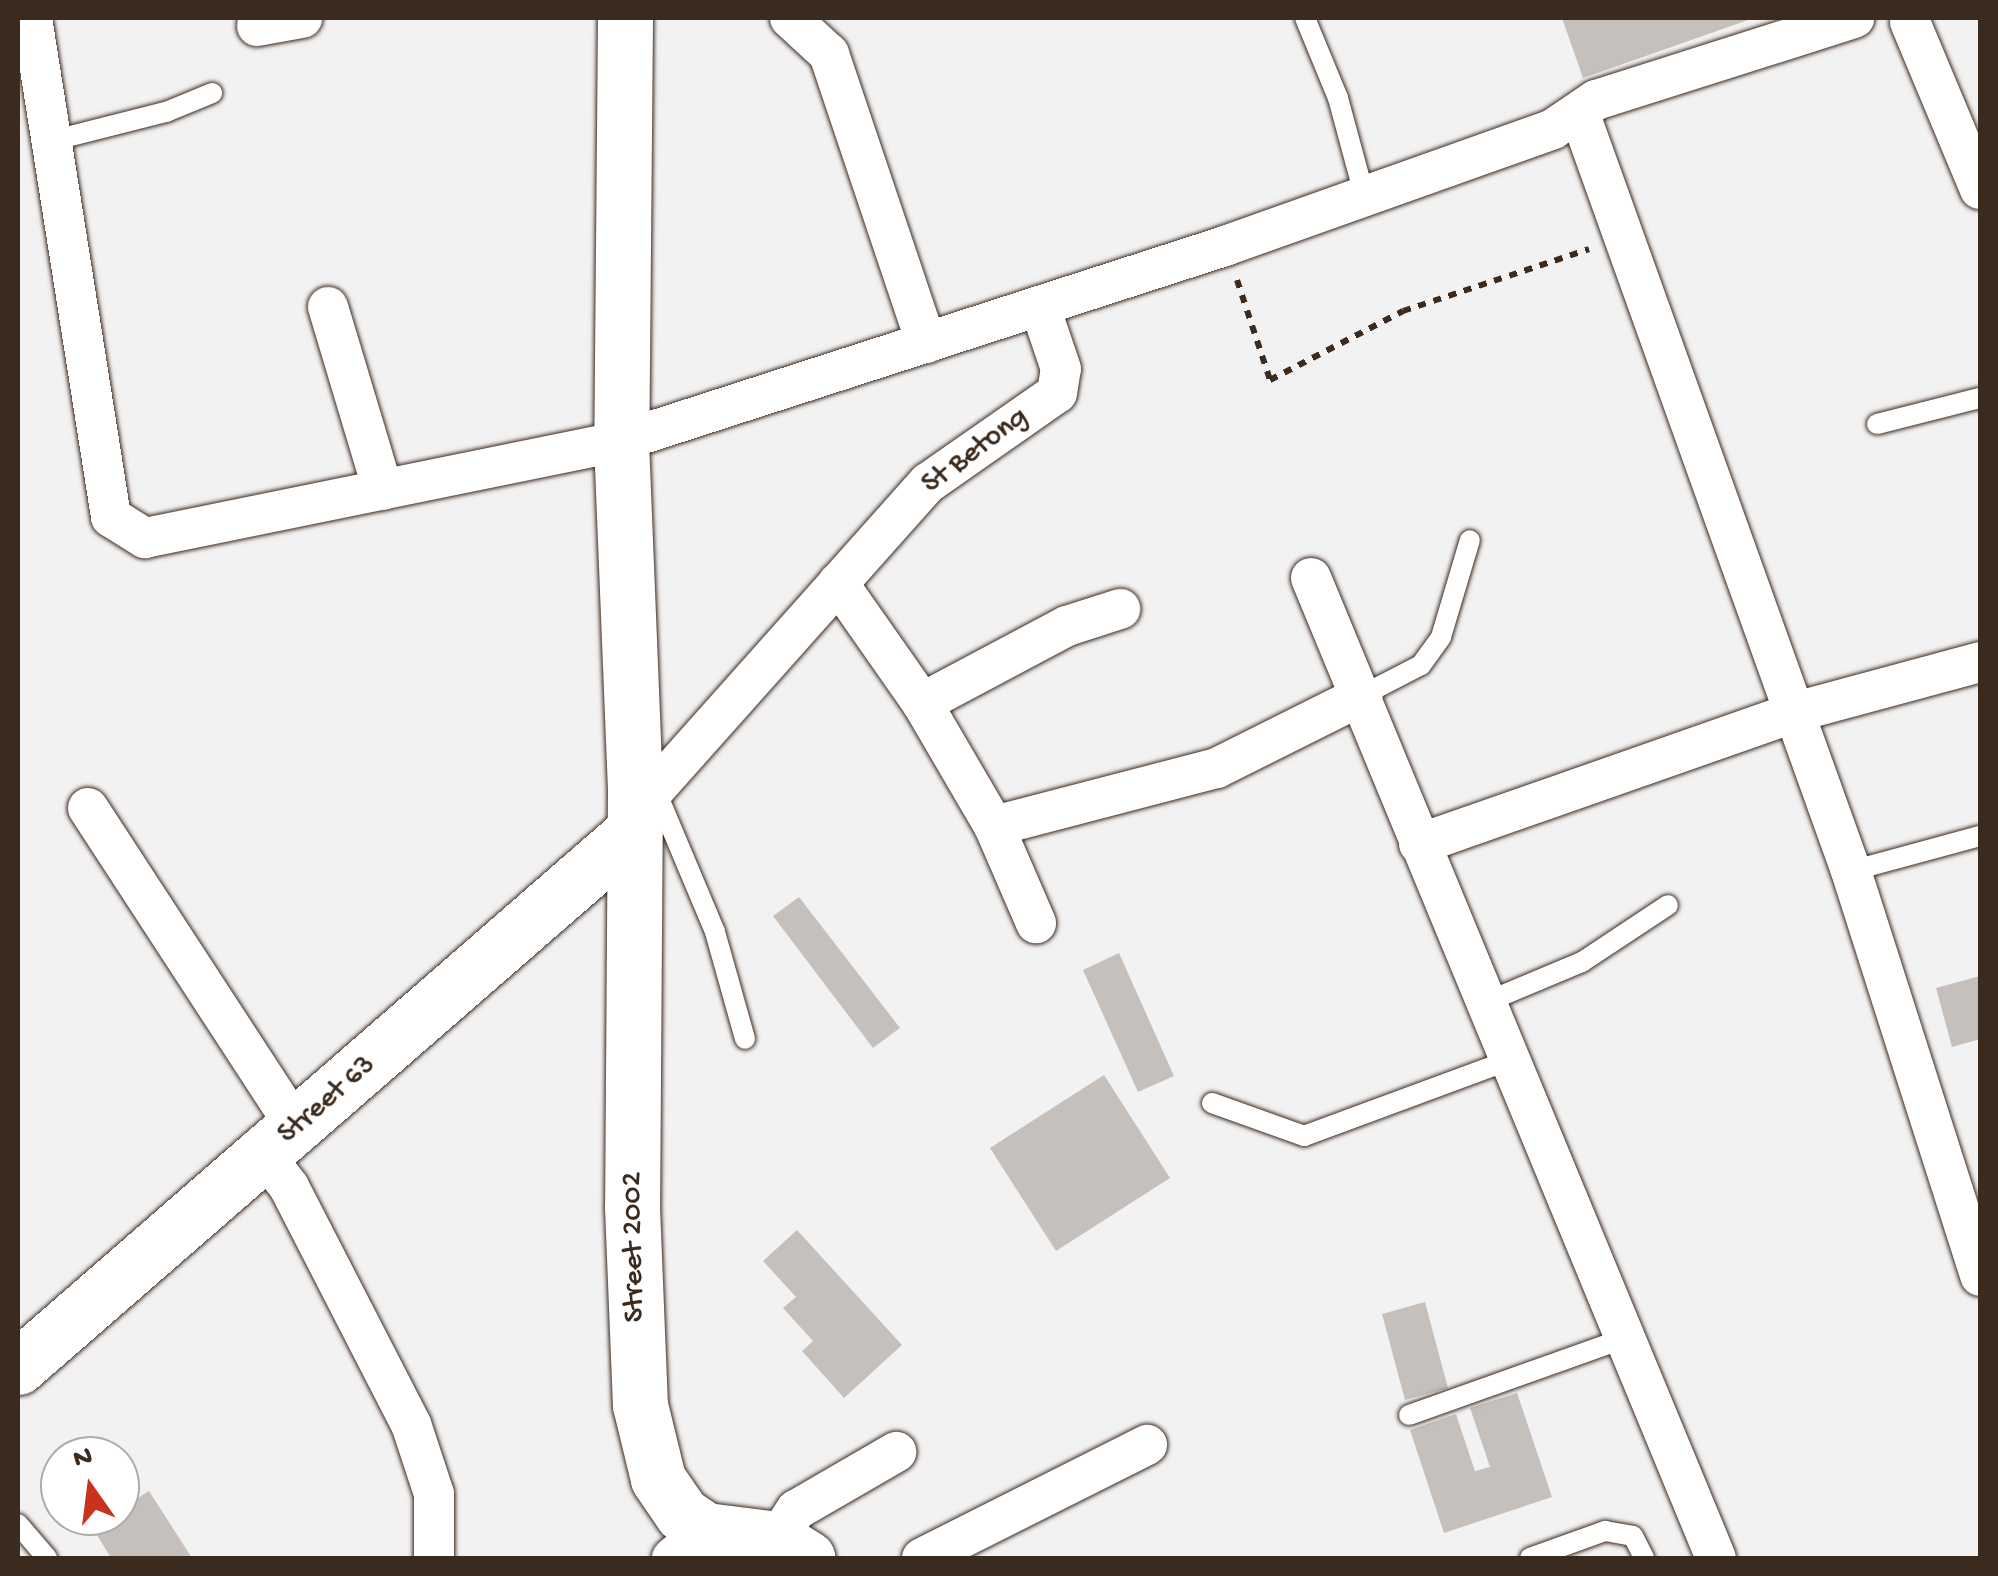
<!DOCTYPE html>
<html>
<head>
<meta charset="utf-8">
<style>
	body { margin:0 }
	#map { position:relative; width:1998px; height:1576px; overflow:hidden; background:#f3f2f2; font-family:"Gochi Hand",sans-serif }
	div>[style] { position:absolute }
	.building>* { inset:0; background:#c6c0bd }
	.path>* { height:6px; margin-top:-3px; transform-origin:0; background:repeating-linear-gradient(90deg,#3b2a1e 0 8px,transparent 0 16px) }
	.roads { filter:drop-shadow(0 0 2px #3b2a1e) drop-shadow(0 0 2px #3b2a1e) }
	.lane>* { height:20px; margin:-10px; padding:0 10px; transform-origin:10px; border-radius:10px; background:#fff }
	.street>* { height:40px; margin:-20px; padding:0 20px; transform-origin:20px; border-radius:20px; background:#fff }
	.secondary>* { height:55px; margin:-27.5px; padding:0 27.5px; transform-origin:27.5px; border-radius:27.5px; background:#fff }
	span { translate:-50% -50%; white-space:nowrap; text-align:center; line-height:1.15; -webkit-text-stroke:10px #fff; paint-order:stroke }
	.street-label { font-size:30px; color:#3b2a1e }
	.frame { position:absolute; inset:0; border:20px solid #3b2a1e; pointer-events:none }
	.north { position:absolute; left:40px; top:1436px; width:100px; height:100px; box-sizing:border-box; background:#fff; border:2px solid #b1aaa5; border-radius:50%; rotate:346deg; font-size:28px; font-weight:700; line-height:40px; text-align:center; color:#3b2a1e }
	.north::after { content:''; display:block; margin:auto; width:35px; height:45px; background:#c8321e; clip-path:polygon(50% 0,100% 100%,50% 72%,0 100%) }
</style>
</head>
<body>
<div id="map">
	<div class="building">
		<div style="clip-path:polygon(1562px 18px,1754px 18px,1583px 78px)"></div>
		<div style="clip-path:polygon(799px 897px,900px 1028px,873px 1048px,773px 916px)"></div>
		<div style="clip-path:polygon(1119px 953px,1174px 1076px,1138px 1092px,1083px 970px)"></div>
		<div style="clip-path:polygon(1980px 976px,1980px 1039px,1952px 1047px,1936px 988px)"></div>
		<div style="clip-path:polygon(1104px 1075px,1170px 1178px,1056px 1251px,990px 1148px)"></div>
		<div style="clip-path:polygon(797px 1230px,902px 1345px,844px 1398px,802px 1351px,813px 1341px,783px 1308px,796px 1297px,763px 1261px)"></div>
		<div style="clip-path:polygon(1425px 1302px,1448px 1388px,1405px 1400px,1382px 1314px)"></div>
		<div style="clip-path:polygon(1517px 1393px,1552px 1497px,1444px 1533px,1410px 1430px,1456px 1414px,1475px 1471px,1490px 1467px,1470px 1408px)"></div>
		<div style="clip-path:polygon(149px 1491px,192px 1558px,111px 1558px,92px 1527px,120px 1516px,120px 1509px)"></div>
	</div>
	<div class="path">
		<div style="left:1237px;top:280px;width:105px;rotate:71.7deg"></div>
		<div style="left:1270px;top:380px;width:150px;rotate:-27.4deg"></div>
		<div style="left:1403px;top:311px;width:196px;rotate:-18.4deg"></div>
	</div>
	<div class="roads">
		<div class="lane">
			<div style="left:1305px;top:18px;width:87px;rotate:67.6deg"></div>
			<div style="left:1338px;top:98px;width:104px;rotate:74.9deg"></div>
			<div style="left:51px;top:141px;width:119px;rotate:-14.2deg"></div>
			<div style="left:166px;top:112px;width:50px;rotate:-22.4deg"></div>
			<div style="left:1877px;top:424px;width:106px;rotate:-14.2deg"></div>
			<div style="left:1363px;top:695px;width:65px;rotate:-27.3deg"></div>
			<div style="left:1421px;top:665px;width:34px;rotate:-54deg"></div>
			<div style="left:1441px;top:637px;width:101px;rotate:-73.4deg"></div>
			<div style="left:655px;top:789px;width:155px;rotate:67.2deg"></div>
			<div style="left:715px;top:932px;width:111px;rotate:74.3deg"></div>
			<div style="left:1851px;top:871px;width:134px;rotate:-15.2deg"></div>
			<div style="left:1484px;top:1003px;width:106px;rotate:-22.7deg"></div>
			<div style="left:1582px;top:962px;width:103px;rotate:-33.5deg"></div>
			<div style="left:1212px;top:1103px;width:98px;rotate:19.7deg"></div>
			<div style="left:1304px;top:1136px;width:216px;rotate:-20.3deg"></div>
			<div style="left:1409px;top:1415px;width:229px;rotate:-19.6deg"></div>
			<div style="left:18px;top:1524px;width:45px;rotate:49.5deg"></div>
			<div style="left:1530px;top:1558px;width:80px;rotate:-19.8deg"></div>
			<div style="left:1605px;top:1531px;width:28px;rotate:10deg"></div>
			<div style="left:1633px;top:1536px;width:25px;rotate:63deg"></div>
		</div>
		<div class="street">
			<div style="left:32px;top:18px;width:505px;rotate:81deg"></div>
			<div style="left:111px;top:517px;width:40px;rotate:32deg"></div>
			<div style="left:145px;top:538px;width:486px;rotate:-11.5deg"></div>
			<div style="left:621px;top:441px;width:635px;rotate:-17.89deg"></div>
			<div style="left:1225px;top:246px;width:348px;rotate:-19.6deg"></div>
			<div style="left:1553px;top:129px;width:52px;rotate:-34deg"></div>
			<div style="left:1596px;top:100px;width:271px;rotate:-17.6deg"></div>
			<div style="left:790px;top:18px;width:53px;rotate:42.7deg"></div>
			<div style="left:829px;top:54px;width:305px;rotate:71.4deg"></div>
			<div style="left:1910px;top:22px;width:181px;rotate:67.3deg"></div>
			<div style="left:257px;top:26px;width:46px;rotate:-10.1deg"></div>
			<div style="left:1579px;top:112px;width:806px;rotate:70.28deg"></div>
			<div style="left:1851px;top:871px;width:425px;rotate:72.3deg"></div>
			<div style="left:328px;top:307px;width:191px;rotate:73.3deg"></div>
			<div style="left:1311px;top:578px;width:1060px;rotate:67.55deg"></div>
			<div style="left:838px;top:583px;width:146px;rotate:55deg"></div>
			<div style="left:922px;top:703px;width:143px;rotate:59.7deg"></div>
			<div style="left:994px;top:826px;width:106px;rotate:66.6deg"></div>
			<div style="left:922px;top:703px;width:164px;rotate:-28deg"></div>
			<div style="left:1067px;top:626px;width:56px;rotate:-17.8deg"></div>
			<div style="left:635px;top:791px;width:20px;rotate:-6deg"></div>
			<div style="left:655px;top:789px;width:410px;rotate:-48.3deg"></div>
			<div style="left:928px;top:483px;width:157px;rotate:-34.9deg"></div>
			<div style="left:1057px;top:393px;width:24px;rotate:-81deg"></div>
			<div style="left:1061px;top:369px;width:65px;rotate:-108.7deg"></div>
			<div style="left:88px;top:808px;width:382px;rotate:56.9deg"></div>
			<div style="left:994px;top:826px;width:230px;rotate:-14.6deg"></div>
			<div style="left:1217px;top:768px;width:163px;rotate:-26.6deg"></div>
			<div style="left:1419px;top:844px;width:398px;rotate:-19.3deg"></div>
			<div style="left:1795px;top:712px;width:192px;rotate:-15.1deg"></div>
			<div style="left:265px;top:1156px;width:39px;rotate:52deg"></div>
			<div style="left:289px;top:1187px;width:267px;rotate:62.8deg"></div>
			<div style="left:411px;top:1424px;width:74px;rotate:71.8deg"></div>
			<div style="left:434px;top:1494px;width:64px;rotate:90deg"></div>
			<div style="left:777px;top:1539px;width:35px;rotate:-57deg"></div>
			<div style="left:796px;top:1510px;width:116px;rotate:-30.1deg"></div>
			<div style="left:672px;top:1558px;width:44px;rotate:-39.5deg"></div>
			<div style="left:922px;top:1558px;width:252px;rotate:-26.7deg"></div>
		</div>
		<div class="secondary">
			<div style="left:625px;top:18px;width:423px;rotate:90.5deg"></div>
			<div style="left:621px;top:441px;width:350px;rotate:87.7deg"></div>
			<div style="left:635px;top:791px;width:416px;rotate:90.4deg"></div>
			<div style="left:632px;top:1207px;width:198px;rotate:87.7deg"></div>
			<div style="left:640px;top:1405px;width:76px;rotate:76.3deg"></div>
			<div style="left:658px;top:1479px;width:42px;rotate:55.6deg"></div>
			<div style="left:682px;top:1514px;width:29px;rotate:34deg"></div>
			<div style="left:706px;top:1530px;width:72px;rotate:7.2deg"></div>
			<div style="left:777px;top:1539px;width:36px;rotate:32deg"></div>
			<div style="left:18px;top:1367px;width:817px;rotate:-41.03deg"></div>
		</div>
	</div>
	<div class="street-label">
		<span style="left:976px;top:452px;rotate:-37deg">St Betong</span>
		<span style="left:328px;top:1101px;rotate:-41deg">Street 63</span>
		<span style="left:635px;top:1247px;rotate:-91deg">Street 2002</span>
	</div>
	<div class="frame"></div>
	<div class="north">N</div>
</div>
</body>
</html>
